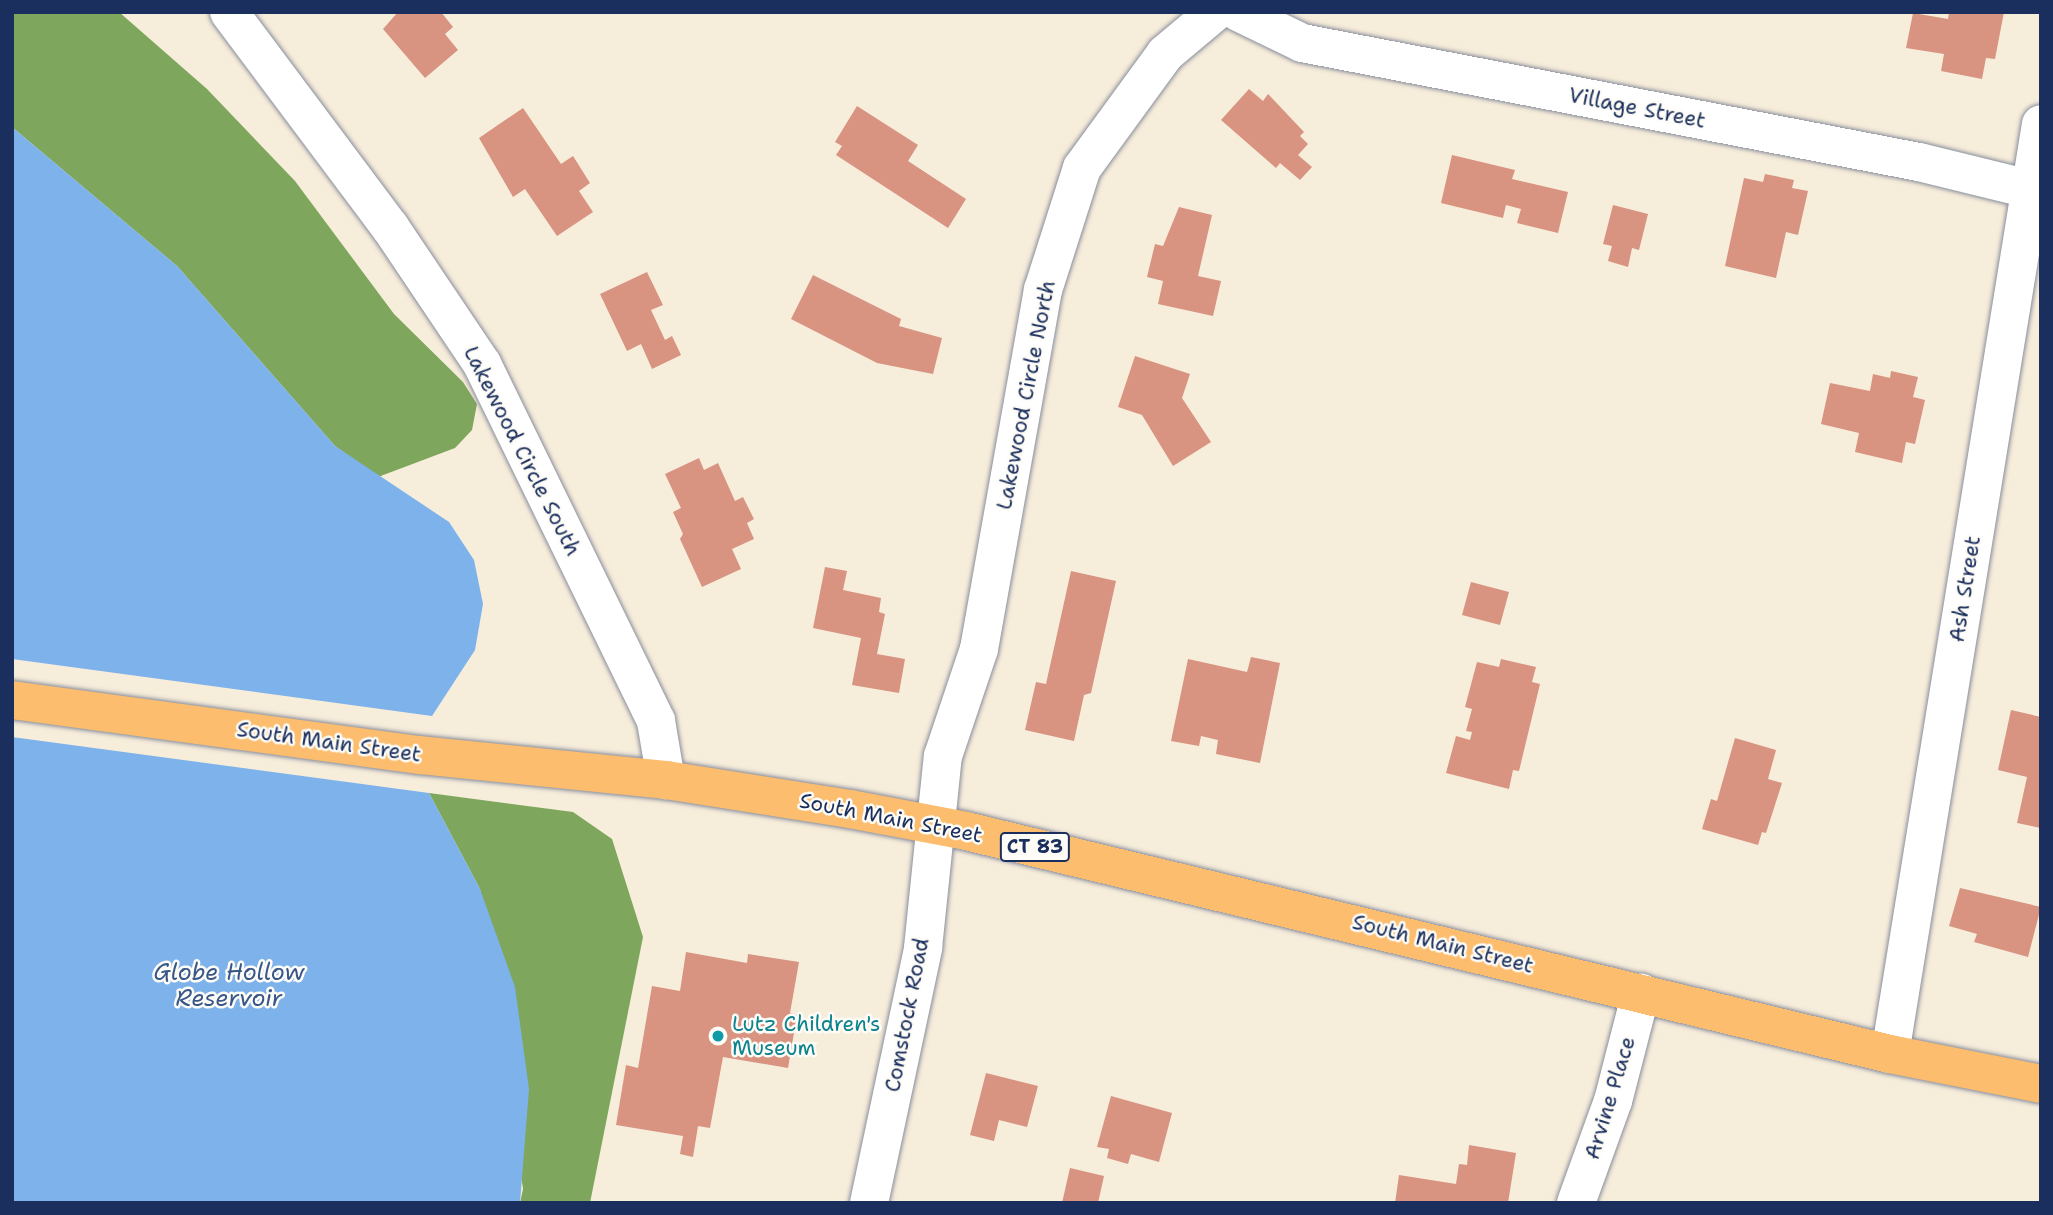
<!DOCTYPE html>
<html>
<head>
<meta charset="utf-8">
<style>
	body { margin:0 }
	#map { position:relative; width:2053px; height:1215px; overflow:hidden; background:#f7eddb; font-family:"Shantell Sans",sans-serif }
	div>[style] { position:absolute }
	.forest>* { inset:0; background:#7ea65d }
	.water>* { inset:0; background:#7db2eb }
	.building>* { inset:0; background:#d89381 }
	.roads { filter:drop-shadow(0 0 2px #898e9c) drop-shadow(0 0 2px #898e9c) }
	.minor>* { height:38px; margin:-19px; padding:0 19px; transform-origin:19px; border-radius:19px; background:#fff }
	.primary>* { height:38px; margin:-19px; padding:0 19px; transform-origin:19px; border-radius:19px; background:#fcbd6f }
	.dots>* { width:19px; height:19px; translate:-50% -50%; box-sizing:border-box; border:4px solid #fdfcf7; border-radius:50% }
	span { translate:-50% -50%; white-space:nowrap; text-align:center; line-height:1.15; -webkit-text-stroke:5px #fdfcf7; paint-order:stroke }
	.shield-label span { padding:2px 5px; background:#fdfcf7; border:2px solid; border-radius:5px; -webkit-text-stroke-width:0 }
	.shield-label { font-size:19px; color:#1b2f5e; font-weight:700 }
	.street-label { font-size:21px; color:#1b2f5e }
	.culture-label { font-size:21px; color:#0d838f }
	.left { translate:0 -50%; text-align:left }
	.water-label { font-size:23px; color:#385688; font-style:italic }
	.frame { position:absolute; inset:0; border:14px solid #1b2f5e; pointer-events:none }
</style>
</head>
<body>
<div id="map">
	<div class="forest">
		<div style="clip-path:polygon(12px 12px,119px 12px,207px 89px,295px 181px,394px 314px,463px 382px,477px 404px,472px 430px,455px 448px,378px 477px,335px 446px,177px 266px,12px 127px)"></div>
		<div style="clip-path:polygon(429px 793px,573px 812px,612px 839px,643px 937px,590px 1203px,520px 1203px,523px 1189px,480px 889px)"></div>
	</div>
	<div class="water">
		<div style="clip-path:polygon(12px 127px,177px 266px,335px 446px,449px 522px,474px 560px,483px 604px,475px 650px,432px 716px,12px 659px)"></div>
		<div style="clip-path:polygon(12px 737px,429px 793px,480px 889px,515px 987px,529px 1089px,520px 1203px,12px 1203px)"></div>
	</div>
	<div class="building">
		<div style="clip-path:polygon(398px 12px,441px 12px,453px 27px,445px 34px,458px 50px,425px 78px,383px 29px)"></div>
		<div style="clip-path:polygon(1949px 12px,2004px 12px,1995px 59px,1986px 58px,1982px 79px,1941px 71px,1944px 54px,1906px 48px,1913px 13px,1948px 19px)"></div>
		<div style="clip-path:polygon(1249px 89px,1263px 101px,1268px 94px,1304px 132px,1300px 136px,1308px 144px,1298px 155px,1312px 167px,1300px 180px,1280px 163px,1276px 168px,1221px 120px)"></div>
		<div style="clip-path:polygon(857px 106px,918px 145px,908px 161px,966px 199px,948px 228px,836px 155px,842px 146px,835px 142px)"></div>
		<div style="clip-path:polygon(523px 108px,561px 164px,573px 156px,590px 183px,579px 191px,593px 212px,557px 236px,525px 189px,513px 197px,479px 138px)"></div>
		<div style="clip-path:polygon(1452px 155px,1515px 170px,1512px 179px,1568px 192px,1558px 233px,1517px 223px,1521px 209px,1506px 205px,1503px 218px,1441px 203px)"></div>
		<div style="clip-path:polygon(1765px 174px,1794px 180px,1792px 188px,1808px 191px,1798px 235px,1786px 232px,1776px 278px,1725px 266px,1744px 178px,1763px 182px)"></div>
		<div style="clip-path:polygon(1613px 205px,1648px 214px,1639px 250px,1632px 248px,1628px 267px,1608px 261px,1612px 246px,1603px 244px)"></div>
		<div style="clip-path:polygon(1179px 207px,1212px 215px,1198px 276px,1221px 281px,1213px 316px,1158px 304px,1163px 281px,1147px 277px,1155px 244px,1163px 246px)"></div>
		<div style="clip-path:polygon(647px 272px,663px 305px,651px 310px,665px 340px,672px 336px,681px 355px,652px 369px,641px 344px,627px 351px,600px 294px)"></div>
		<div style="clip-path:polygon(813px 275px,901px 319px,899px 326px,942px 338px,933px 374px,877px 363px,791px 319px)"></div>
		<div style="clip-path:polygon(1135px 356px,1190px 374px,1182px 398px,1211px 442px,1173px 466px,1142px 415px,1118px 407px)"></div>
		<div style="clip-path:polygon(1891px 371px,1918px 377px,1913px 397px,1925px 400px,1915px 444px,1906px 442px,1902px 463px,1855px 452px,1859px 433px,1821px 424px,1830px 383px,1870px 391px,1873px 374px,1890px 378px)"></div>
		<div style="clip-path:polygon(699px 458px,704px 470px,718px 463px,735px 501px,743px 497px,754px 519px,747px 523px,754px 539px,732px 549px,741px 569px,702px 587px,680px 539px,683px 534px,673px 512px,681px 508px,665px 474px)"></div>
		<div style="clip-path:polygon(825px 567px,847px 571px,843px 590px,881px 598px,879px 612px,885px 614px,877px 654px,905px 659px,899px 693px,852px 685px,861px 638px,813px 628px)"></div>
		<div style="clip-path:polygon(1071px 571px,1116px 581px,1091px 693px,1084px 695px,1074px 741px,1025px 730px,1036px 682px,1046px 684px)"></div>
		<div style="clip-path:polygon(1471px 582px,1509px 592px,1500px 625px,1462px 615px)"></div>
		<div style="clip-path:polygon(1251px 657px,1280px 663px,1260px 763px,1216px 754px,1218px 740px,1201px 736px,1199px 746px,1171px 741px,1188px 659px,1247px 672px)"></div>
		<div style="clip-path:polygon(1501px 659px,1536px 667px,1532px 682px,1540px 684px,1519px 771px,1513px 770px,1509px 789px,1446px 773px,1456px 736px,1470px 740px,1472px 732px,1466px 731px,1472px 709px,1465px 707px,1477px 662px,1499px 667px)"></div>
		<div style="clip-path:polygon(2011px 710px,2041px 717px,2041px 828px,2017px 823px,2027px 777px,1998px 770px)"></div>
		<div style="clip-path:polygon(1735px 738px,1776px 750px,1768px 779px,1782px 783px,1766px 833px,1762px 832px,1758px 845px,1702px 829px,1711px 799px,1717px 801px)"></div>
		<div style="clip-path:polygon(1960px 888px,2041px 907px,2028px 957px,1974px 942px,1977px 934px,1949px 926px)"></div>
		<div style="clip-path:polygon(686px 952px,747px 963px,748px 954px,799px 962px,790px 1013px,797px 1015px,788px 1068px,723px 1057px,710px 1128px,698px 1126px,693px 1157px,680px 1154px,683px 1136px,616px 1125px,626px 1065px,638px 1068px,652px 986px,680px 991px)"></div>
		<div style="clip-path:polygon(986px 1073px,1038px 1086px,1027px 1127px,999px 1120px,994px 1141px,970px 1135px)"></div>
		<div style="clip-path:polygon(1111px 1096px,1172px 1113px,1159px 1162px,1131px 1154px,1128px 1164px,1107px 1158px,1109px 1149px,1097px 1147px)"></div>
		<div style="clip-path:polygon(1469px 1145px,1516px 1153px,1508px 1203px,1395px 1203px,1399px 1175px,1456px 1184px,1459px 1164px,1467px 1165px)"></div>
		<div style="clip-path:polygon(1070px 1168px,1104px 1176px,1098px 1203px,1062px 1203px)"></div>
	</div>
	<div class="roads">
		<div class="minor">
			<div style="left:229px;top:12px;width:269px;rotate:53.2deg"></div>
			<div style="left:390px;top:227px;width:165px;rotate:56.1deg"></div>
			<div style="left:482px;top:364px;width:397px;rotate:64deg"></div>
			<div style="left:656px;top:721px;width:60px;rotate:80.4deg"></div>
			<div style="left:1238px;top:12px;width:71px;rotate:25.8deg"></div>
			<div style="left:1302px;top:43px;width:628px;rotate:10.92deg"></div>
			<div style="left:1919px;top:162px;width:126px;rotate:13.8deg"></div>
			<div style="left:1890px;top:1054px;width:942px;rotate:-80.78deg"></div>
			<div style="left:869px;top:1203px;width:261px;rotate:-78deg"></div>
			<div style="left:923px;top:948px;width:193px;rotate:-84.1deg"></div>
			<div style="left:943px;top:756px;width:113px;rotate:-71.4deg"></div>
			<div style="left:979px;top:649px;width:365px;rotate:-79.9deg"></div>
			<div style="left:1043px;top:290px;width:128px;rotate:-72.3deg"></div>
			<div style="left:1082px;top:168px;width:141px;rotate:-53.9deg"></div>
			<div style="left:1165px;top:54px;width:65px;rotate:-40deg"></div>
			<div style="left:1576px;top:1203px;width:109px;rotate:-70.1deg"></div>
			<div style="left:1613px;top:1101px;width:112px;rotate:-75.5deg"></div>
		</div>
		<div class="primary">
			<div style="left:12px;top:700px;width:412px;rotate:7.7deg"></div>
			<div style="left:420px;top:755px;width:247px;rotate:5.8deg"></div>
			<div style="left:666px;top:780px;width:186px;rotate:9deg"></div>
			<div style="left:850px;top:809px;width:118px;rotate:10.7deg"></div>
			<div style="left:966px;top:831px;width:951px;rotate:13.57deg"></div>
			<div style="left:1890px;top:1054px;width:154px;rotate:11.2deg"></div>
		</div>
	</div>
	<div class="dots">
		<div style="left:718px;top:1036px;background:#0f9aa8"></div>
	</div>
	<div class="shield-label">
		<span style="left:1035px;top:847px">CT 83</span>
	</div>
	<div class="street-label">
		<span style="left:1637px;top:108px;rotate:11deg">Village Street</span>
		<span style="left:1026px;top:395px;rotate:-79deg">Lakewood Circle North</span>
		<span style="left:522px;top:451px;rotate:63deg">Lakewood Circle South</span>
		<span style="left:1965px;top:589px;rotate:-81deg">Ash Street</span>
		<span style="left:329px;top:742px;rotate:8deg">South Main Street</span>
		<span style="left:891px;top:818px;rotate:11deg">South Main Street</span>
		<span style="left:1443px;top:944px;rotate:14deg">South Main Street</span>
		<span style="left:907px;top:1015px;rotate:-79deg">Comstock Road</span>
		<span style="left:1610px;top:1098px;rotate:-73deg">Arvine Place</span>
	</div>
	<div class="culture-label">
		<span class="left" style="left:732px;top:1036px">Lutz Children's<br>Museum</span>
	</div>
	<div class="water-label">
		<span style="left:229px;top:985px">Globe Hollow<br>Reservoir</span>
	</div>
	<div class="frame"></div>
</div>
</body>
</html>
